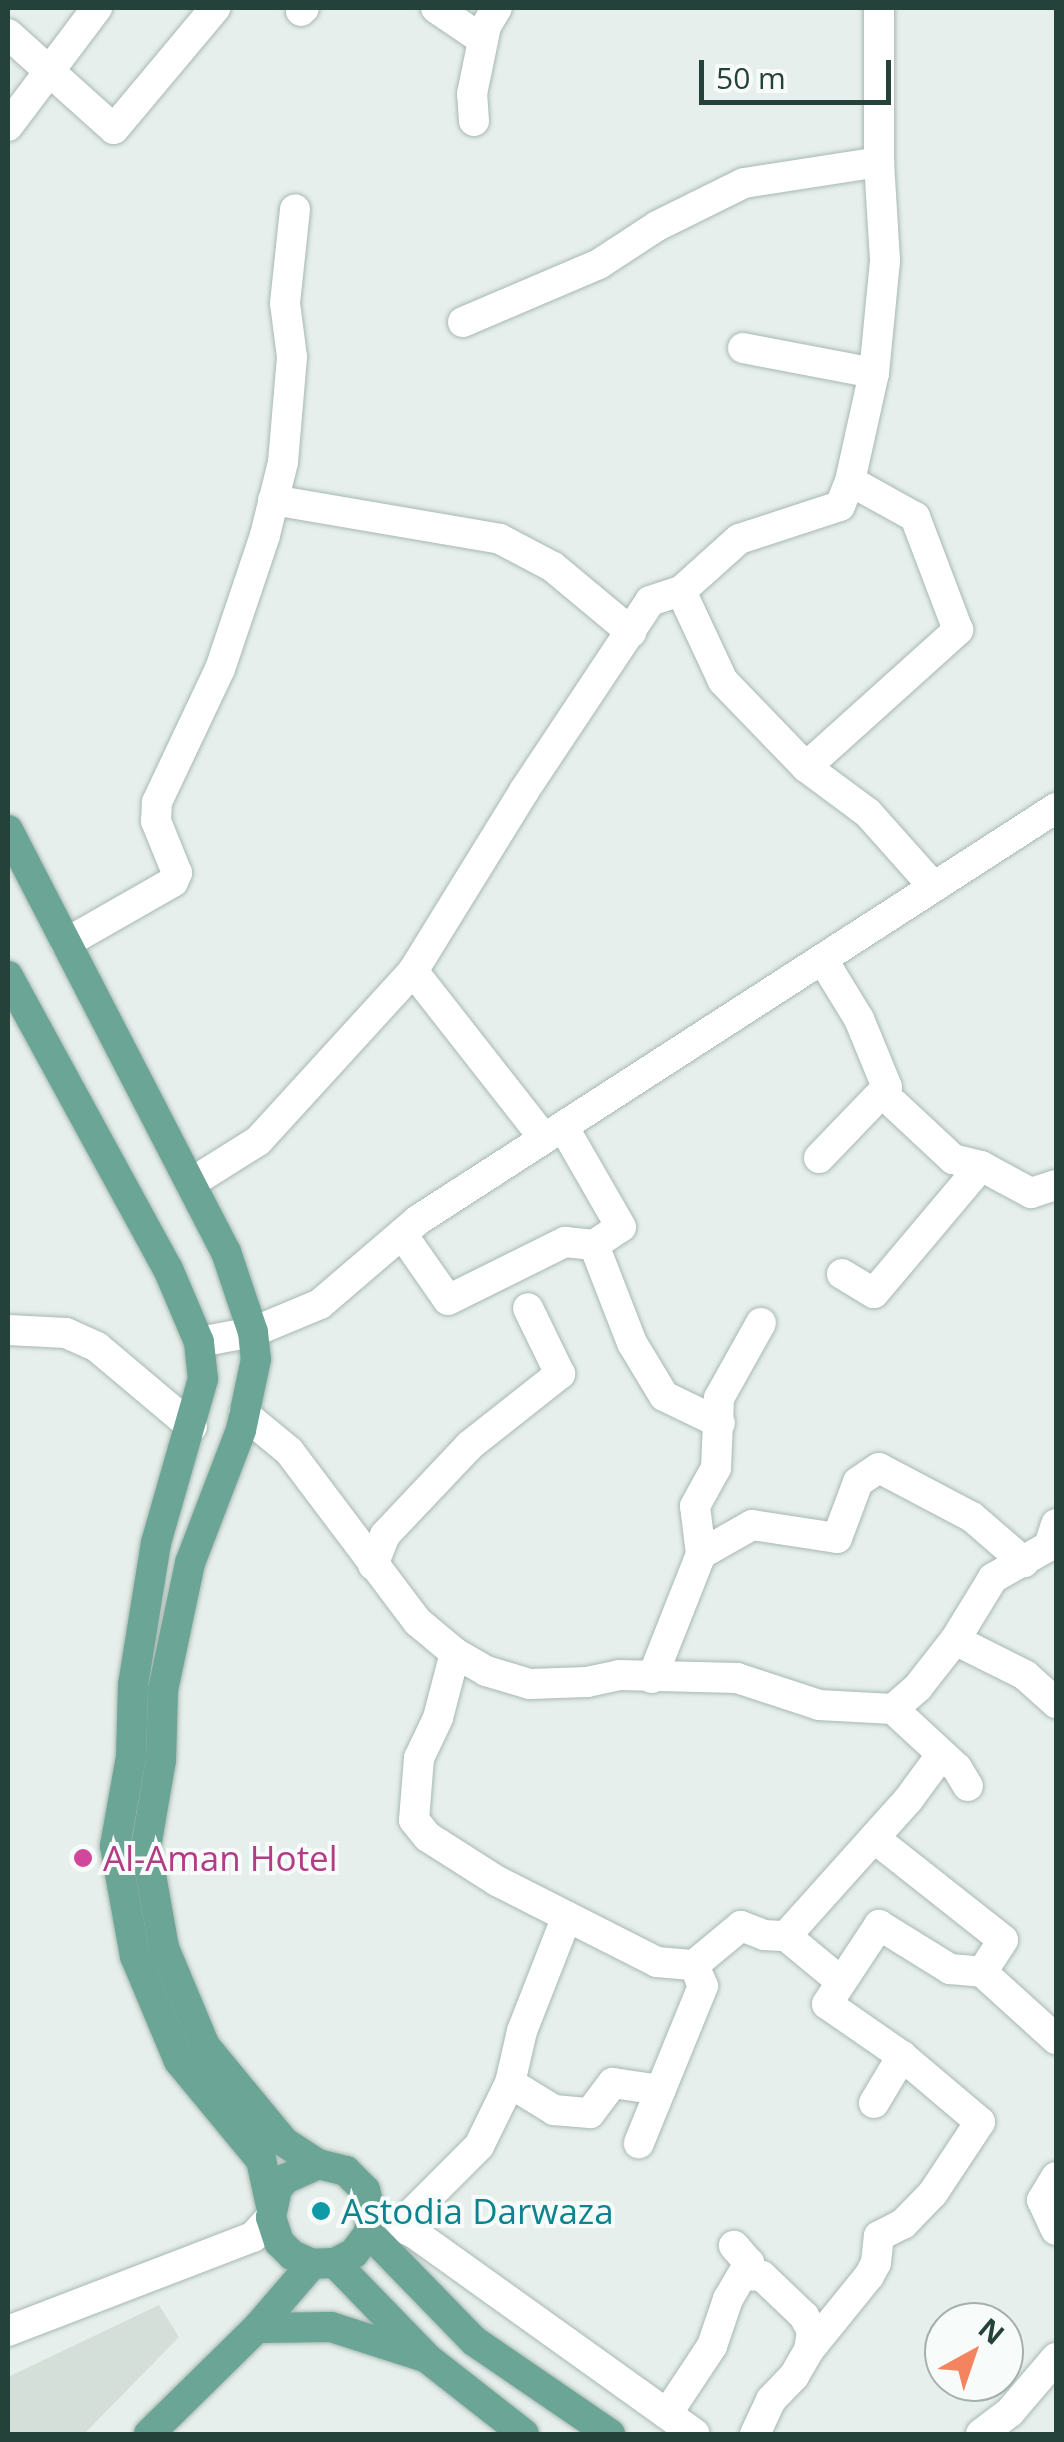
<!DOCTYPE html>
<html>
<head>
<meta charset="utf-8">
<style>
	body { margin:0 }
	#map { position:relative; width:1064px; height:2442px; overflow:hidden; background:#e6efeb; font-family:"Open Sans",sans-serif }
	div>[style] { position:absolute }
	.built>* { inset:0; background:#d4dfda }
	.roads { filter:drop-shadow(0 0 2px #a8b8b2) drop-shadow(0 0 2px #a8b8b2) }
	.minor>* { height:30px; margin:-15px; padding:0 15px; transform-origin:15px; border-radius:15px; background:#fff }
	.major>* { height:30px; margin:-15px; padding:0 15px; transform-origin:15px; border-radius:15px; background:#6aa596 }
	.dots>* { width:28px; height:28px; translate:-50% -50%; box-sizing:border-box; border:5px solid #f7fbf9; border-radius:50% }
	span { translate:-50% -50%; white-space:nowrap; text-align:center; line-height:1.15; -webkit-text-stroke:8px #f7fbf9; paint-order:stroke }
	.hotel-label { font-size:35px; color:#b23c85 }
	.left { translate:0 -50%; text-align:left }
	.culture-label { font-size:35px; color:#0d838f }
	.frame { position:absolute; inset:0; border:10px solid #24423a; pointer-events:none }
	.north { position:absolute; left:924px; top:2302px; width:100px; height:100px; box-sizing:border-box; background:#f7fbf9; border:2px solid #a3b1ad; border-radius:50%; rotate:40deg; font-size:28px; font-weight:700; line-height:40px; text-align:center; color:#24423a }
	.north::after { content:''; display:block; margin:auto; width:35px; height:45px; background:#f4845f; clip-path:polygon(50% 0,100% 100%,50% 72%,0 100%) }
	.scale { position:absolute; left:699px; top:60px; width:192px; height:45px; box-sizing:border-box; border:5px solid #24423a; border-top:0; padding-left:12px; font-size:30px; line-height:35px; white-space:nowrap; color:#24423a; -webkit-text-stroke:8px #f7fbf9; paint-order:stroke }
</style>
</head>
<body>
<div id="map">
	<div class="built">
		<div style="clip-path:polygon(159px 2305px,179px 2337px,84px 2434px,8px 2434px,8px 2377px)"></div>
	</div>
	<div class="roads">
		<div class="minor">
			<div style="left:436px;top:8px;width:57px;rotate:34.2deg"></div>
			<div style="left:879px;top:8px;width:154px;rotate:90deg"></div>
			<div style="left:879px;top:162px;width:99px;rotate:86.5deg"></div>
			<div style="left:885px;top:261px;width:113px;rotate:95.6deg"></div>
			<div style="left:874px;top:373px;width:111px;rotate:102.5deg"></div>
			<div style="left:850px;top:481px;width:27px;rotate:112deg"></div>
			<div style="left:840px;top:506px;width:106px;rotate:161.9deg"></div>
			<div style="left:739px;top:539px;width:78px;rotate:138.1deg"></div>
			<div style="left:681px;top:591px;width:99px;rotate:65deg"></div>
			<div style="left:723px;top:681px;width:120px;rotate:46deg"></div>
			<div style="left:806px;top:767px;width:77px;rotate:36.6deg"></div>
			<div style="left:868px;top:813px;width:98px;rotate:48.3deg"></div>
			<div style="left:301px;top:11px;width:4px;rotate:-45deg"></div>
			<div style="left:8px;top:34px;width:142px;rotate:41.9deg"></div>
			<div style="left:114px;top:129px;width:158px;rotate:-50.1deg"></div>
			<div style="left:474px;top:121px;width:27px;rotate:-94deg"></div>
			<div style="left:472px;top:94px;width:69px;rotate:-78.4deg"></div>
			<div style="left:486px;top:26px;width:21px;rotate:-59deg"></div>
			<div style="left:8px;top:126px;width:148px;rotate:-53deg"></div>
			<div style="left:463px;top:322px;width:148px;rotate:-23.1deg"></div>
			<div style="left:599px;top:264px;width:69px;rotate:-33.2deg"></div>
			<div style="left:657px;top:226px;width:97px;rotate:-26.3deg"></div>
			<div style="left:744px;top:183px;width:137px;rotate:-8.8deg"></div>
			<div style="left:743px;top:348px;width:133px;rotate:10.8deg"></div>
			<div style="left:273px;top:500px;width:230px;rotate:9.7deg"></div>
			<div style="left:500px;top:539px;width:60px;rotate:27.8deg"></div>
			<div style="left:553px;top:567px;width:102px;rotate:39.8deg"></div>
			<div style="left:806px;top:767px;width:205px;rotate:-42deg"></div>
			<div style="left:958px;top:630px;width:121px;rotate:-110.8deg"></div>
			<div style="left:915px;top:517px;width:74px;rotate:-151deg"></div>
			<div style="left:66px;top:943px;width:123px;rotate:-29.7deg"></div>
			<div style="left:173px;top:882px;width:10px;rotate:-66deg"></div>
			<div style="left:177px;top:873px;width:56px;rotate:-112deg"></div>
			<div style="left:156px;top:821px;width:19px;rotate:-87deg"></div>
			<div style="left:157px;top:802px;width:147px;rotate:-64.7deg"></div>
			<div style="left:220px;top:669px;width:141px;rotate:-71.4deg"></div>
			<div style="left:265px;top:535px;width:75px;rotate:-76.1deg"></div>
			<div style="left:283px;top:462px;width:105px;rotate:-85.1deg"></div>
			<div style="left:292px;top:357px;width:54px;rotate:-97.4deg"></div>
			<div style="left:285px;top:303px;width:94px;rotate:-83.9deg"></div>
			<div style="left:413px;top:971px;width:212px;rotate:51.9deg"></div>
			<div style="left:894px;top:1104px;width:81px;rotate:43deg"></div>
			<div style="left:953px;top:1159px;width:29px;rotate:14deg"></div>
			<div style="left:981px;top:1166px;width:57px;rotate:28.4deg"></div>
			<div style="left:1031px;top:1193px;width:26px;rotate:-18deg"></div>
			<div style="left:819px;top:1158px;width:98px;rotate:-46.2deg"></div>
			<div style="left:887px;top:1087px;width:74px;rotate:-112.4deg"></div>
			<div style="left:859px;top:1019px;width:69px;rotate:-121.4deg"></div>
			<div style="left:191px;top:1183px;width:79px;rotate:-32.1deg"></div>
			<div style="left:258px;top:1141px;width:230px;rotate:-47.6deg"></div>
			<div style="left:413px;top:971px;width:211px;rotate:-58.3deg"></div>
			<div style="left:524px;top:791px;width:228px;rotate:-56.4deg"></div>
			<div style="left:650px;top:601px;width:33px;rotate:-18deg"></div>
			<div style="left:402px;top:1234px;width:80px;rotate:55.1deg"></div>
			<div style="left:448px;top:1300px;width:131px;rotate:-26.4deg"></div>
			<div style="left:565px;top:1242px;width:29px;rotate:6deg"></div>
			<div style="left:594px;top:1245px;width:32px;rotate:-34deg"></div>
			<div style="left:621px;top:1227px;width:116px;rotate:-119.9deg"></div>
			<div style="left:594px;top:1245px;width:105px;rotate:68.8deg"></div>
			<div style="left:632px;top:1343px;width:62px;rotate:58.9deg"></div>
			<div style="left:664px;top:1396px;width:62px;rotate:25.7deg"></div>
			<div style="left:842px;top:1274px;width:37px;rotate:31deg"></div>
			<div style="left:874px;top:1293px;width:166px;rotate:-49.9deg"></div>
			<div style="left:8px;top:1330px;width:58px;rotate:3deg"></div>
			<div style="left:66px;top:1333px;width:34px;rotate:24deg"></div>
			<div style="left:97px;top:1347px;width:124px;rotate:40.1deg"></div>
			<div style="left:199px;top:1342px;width:55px;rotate:-10.5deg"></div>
			<div style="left:253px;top:1332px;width:73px;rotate:-22.7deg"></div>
			<div style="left:320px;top:1304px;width:129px;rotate:-40.6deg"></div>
			<div style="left:418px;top:1220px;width:759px;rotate:-32.85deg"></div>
			<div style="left:244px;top:1414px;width:58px;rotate:39.4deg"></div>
			<div style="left:289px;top:1451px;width:214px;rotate:53deg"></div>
			<div style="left:418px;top:1622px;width:48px;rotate:40deg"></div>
			<div style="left:455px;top:1653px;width:36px;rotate:30deg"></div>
			<div style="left:486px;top:1671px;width:46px;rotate:16.5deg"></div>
			<div style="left:530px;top:1684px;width:57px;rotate:-2deg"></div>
			<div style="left:587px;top:1682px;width:33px;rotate:-12deg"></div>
			<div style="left:619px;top:1675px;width:118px;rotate:1.5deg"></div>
			<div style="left:737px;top:1678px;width:86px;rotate:18.2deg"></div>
			<div style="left:819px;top:1705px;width:74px;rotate:3.1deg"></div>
			<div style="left:893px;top:1709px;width:87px;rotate:42.7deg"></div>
			<div style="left:957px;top:1768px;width:21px;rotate:59deg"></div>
			<div style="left:701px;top:1554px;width:59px;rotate:-29.6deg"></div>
			<div style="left:752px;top:1525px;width:86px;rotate:8.7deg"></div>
			<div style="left:837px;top:1538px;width:60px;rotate:-69.4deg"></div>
			<div style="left:858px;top:1482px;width:25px;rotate:-34deg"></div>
			<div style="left:879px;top:1468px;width:105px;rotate:27.8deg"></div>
			<div style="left:972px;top:1517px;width:69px;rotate:40.9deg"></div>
			<div style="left:373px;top:1565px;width:32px;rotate:-68deg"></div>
			<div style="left:385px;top:1535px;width:124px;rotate:-46.6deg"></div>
			<div style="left:470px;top:1445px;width:115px;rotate:-38.3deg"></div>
			<div style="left:560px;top:1374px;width:73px;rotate:-115.9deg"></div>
			<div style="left:955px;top:1640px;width:78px;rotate:26.6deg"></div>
			<div style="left:1025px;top:1675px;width:42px;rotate:42.1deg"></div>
			<div style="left:455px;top:1653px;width:67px;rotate:104.7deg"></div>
			<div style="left:438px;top:1718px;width:44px;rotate:115.4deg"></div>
			<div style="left:419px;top:1758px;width:62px;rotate:94.6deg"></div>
			<div style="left:414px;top:1820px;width:22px;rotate:51deg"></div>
			<div style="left:428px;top:1837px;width:82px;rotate:32.5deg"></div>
			<div style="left:497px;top:1881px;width:179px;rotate:26.9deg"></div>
			<div style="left:657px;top:1962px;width:37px;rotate:5deg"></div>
			<div style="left:694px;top:1965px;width:23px;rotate:67deg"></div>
			<div style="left:703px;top:1986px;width:170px;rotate:112.2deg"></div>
			<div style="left:652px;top:1678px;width:133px;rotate:-68.4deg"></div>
			<div style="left:701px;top:1554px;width:48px;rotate:-97.1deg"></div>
			<div style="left:695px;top:1506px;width:43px;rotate:-61.1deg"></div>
			<div style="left:716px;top:1468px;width:70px;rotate:-87.5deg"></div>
			<div style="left:719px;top:1398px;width:86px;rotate:-60.8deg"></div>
			<div style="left:893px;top:1709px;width:33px;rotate:-41deg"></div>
			<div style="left:918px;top:1687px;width:60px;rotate:-51.8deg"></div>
			<div style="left:955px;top:1640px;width:73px;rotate:-58.5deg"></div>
			<div style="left:993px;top:1578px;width:64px;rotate:-29.7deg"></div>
			<div style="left:1049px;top:1546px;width:23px;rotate:-72deg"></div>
			<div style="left:874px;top:1838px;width:164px;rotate:38.3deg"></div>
			<div style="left:1003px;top:1940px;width:38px;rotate:123deg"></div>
			<div style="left:786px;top:1936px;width:69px;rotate:39.7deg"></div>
			<div style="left:694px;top:1965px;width:61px;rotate:-39.7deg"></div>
			<div style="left:741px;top:1926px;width:25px;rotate:21deg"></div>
			<div style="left:764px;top:1935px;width:22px;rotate:3deg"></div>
			<div style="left:786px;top:1936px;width:183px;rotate:-48.1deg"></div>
			<div style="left:908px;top:1800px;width:56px;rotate:-53.7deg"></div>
			<div style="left:510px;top:2083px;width:53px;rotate:-77deg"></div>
			<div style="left:522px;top:2031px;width:123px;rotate:-68.6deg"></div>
			<div style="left:874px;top:2103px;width:55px;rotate:-59.2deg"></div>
			<div style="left:902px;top:2056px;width:91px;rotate:-145.3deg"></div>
			<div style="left:827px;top:2004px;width:95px;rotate:-56.6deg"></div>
			<div style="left:879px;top:1925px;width:84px;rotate:31.8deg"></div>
			<div style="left:950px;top:1969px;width:32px;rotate:5deg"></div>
			<div style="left:982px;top:1972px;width:100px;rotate:42.2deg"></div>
			<div style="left:1056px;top:2177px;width:27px;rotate:121deg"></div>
			<div style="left:1042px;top:2200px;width:33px;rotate:65deg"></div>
			<div style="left:371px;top:2214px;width:47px;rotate:23.8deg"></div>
			<div style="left:414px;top:2233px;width:345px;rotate:35.6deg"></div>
			<div style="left:399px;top:2226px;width:113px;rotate:-45deg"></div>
			<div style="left:479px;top:2146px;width:70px;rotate:-63.8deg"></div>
			<div style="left:510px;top:2083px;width:52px;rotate:31.5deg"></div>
			<div style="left:554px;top:2110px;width:36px;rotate:5deg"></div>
			<div style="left:590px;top:2113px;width:38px;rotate:-53deg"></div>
			<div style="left:613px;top:2083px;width:48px;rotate:8.5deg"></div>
			<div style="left:743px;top:2275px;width:19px;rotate:3deg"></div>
			<div style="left:762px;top:2276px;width:58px;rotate:43.6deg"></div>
			<div style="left:804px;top:2316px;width:17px;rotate:62deg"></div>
			<div style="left:812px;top:2331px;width:19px;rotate:99deg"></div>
			<div style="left:809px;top:2350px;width:30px;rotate:120deg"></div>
			<div style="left:794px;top:2376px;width:33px;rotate:134deg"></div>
			<div style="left:771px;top:2400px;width:38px;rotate:115deg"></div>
			<div style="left:8px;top:2331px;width:262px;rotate:-21deg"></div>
			<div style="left:253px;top:2237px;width:27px;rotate:-48deg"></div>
			<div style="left:809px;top:2350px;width:95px;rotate:-51deg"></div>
			<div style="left:869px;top:2276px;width:15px;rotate:-62deg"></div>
			<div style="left:876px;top:2263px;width:27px;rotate:-84deg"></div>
			<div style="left:879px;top:2236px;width:27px;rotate:-27deg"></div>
			<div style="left:903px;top:2224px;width:43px;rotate:-45.9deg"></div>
			<div style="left:933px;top:2193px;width:85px;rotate:-56.5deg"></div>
			<div style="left:980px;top:2122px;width:102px;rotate:-139.8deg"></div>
			<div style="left:667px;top:2414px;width:82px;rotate:-56.5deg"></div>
			<div style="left:712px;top:2346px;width:50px;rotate:-71.2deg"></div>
			<div style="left:728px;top:2299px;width:42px;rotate:-59.7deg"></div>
			<div style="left:749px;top:2263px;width:23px;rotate:-131deg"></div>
			<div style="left:981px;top:2434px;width:36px;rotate:-37deg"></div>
			<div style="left:1010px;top:2412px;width:71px;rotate:-49.6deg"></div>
		</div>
		<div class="major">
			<div style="left:8px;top:830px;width:475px;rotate:62.7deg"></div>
			<div style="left:226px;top:1252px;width:84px;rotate:71.4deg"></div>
			<div style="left:253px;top:1332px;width:27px;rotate:84deg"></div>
			<div style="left:256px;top:1359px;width:73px;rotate:101.9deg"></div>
			<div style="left:241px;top:1430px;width:142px;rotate:111deg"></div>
			<div style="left:190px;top:1563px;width:130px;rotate:102deg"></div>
			<div style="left:163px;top:1690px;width:70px;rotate:91.6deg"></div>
			<div style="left:161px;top:1760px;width:88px;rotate:99.8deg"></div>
			<div style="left:146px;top:1847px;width:103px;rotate:79.9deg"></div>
			<div style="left:164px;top:1948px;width:106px;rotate:67.3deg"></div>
			<div style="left:205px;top:2046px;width:124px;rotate:50.5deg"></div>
			<div style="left:284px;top:2142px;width:40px;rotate:32.9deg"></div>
			<div style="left:318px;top:2164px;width:29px;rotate:14deg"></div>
			<div style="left:346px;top:2171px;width:27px;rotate:45deg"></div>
			<div style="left:365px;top:2190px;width:25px;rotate:76deg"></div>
			<div style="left:371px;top:2214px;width:19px;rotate:96deg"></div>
			<div style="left:369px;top:2233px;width:25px;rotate:127deg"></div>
			<div style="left:354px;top:2253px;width:21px;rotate:152deg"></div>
			<div style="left:335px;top:2263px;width:23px;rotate:178deg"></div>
			<div style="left:312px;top:2264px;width:22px;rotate:-156deg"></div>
			<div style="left:292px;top:2255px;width:18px;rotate:-135deg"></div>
			<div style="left:279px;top:2242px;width:26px;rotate:-108deg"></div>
			<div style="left:271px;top:2217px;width:29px;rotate:-78deg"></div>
			<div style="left:277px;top:2189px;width:13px;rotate:-51deg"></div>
			<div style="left:285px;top:2179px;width:36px;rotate:-24deg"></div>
			<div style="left:8px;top:976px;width:334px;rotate:61.4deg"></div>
			<div style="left:168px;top:1269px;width:79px;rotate:67deg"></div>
			<div style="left:199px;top:1342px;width:37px;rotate:84deg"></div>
			<div style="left:203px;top:1379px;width:171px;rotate:106deg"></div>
			<div style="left:156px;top:1543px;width:144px;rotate:99.2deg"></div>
			<div style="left:133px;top:1685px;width:72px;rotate:91.6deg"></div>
			<div style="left:131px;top:1757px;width:90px;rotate:100.2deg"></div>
			<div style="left:115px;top:1846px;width:112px;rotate:79.7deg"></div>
			<div style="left:135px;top:1956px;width:114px;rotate:67.3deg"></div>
			<div style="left:179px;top:2061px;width:129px;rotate:50.4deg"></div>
			<div style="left:261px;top:2160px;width:47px;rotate:77.7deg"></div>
			<div style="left:369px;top:2233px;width:151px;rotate:45.8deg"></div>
			<div style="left:474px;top:2341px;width:165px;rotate:34.4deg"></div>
			<div style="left:335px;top:2263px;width:132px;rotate:45.9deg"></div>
			<div style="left:427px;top:2358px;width:123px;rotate:38.1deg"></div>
			<div style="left:257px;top:2328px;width:74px;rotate:-0.8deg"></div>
			<div style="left:331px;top:2327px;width:99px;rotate:17.7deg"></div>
			<div style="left:149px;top:2434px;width:151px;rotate:-44.5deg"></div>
			<div style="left:257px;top:2328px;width:84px;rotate:-49.3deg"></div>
		</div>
	</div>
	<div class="dots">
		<div style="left:83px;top:1858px;background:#d1479c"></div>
		<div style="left:321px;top:2211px;background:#0f9aa8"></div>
	</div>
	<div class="hotel-label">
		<span class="left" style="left:103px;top:1858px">Al-Aman Hotel</span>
	</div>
	<div class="culture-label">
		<span class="left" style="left:341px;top:2211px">Astodia Darwaza</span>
	</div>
	<div class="frame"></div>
	<div class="north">N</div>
	<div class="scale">50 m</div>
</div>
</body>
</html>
